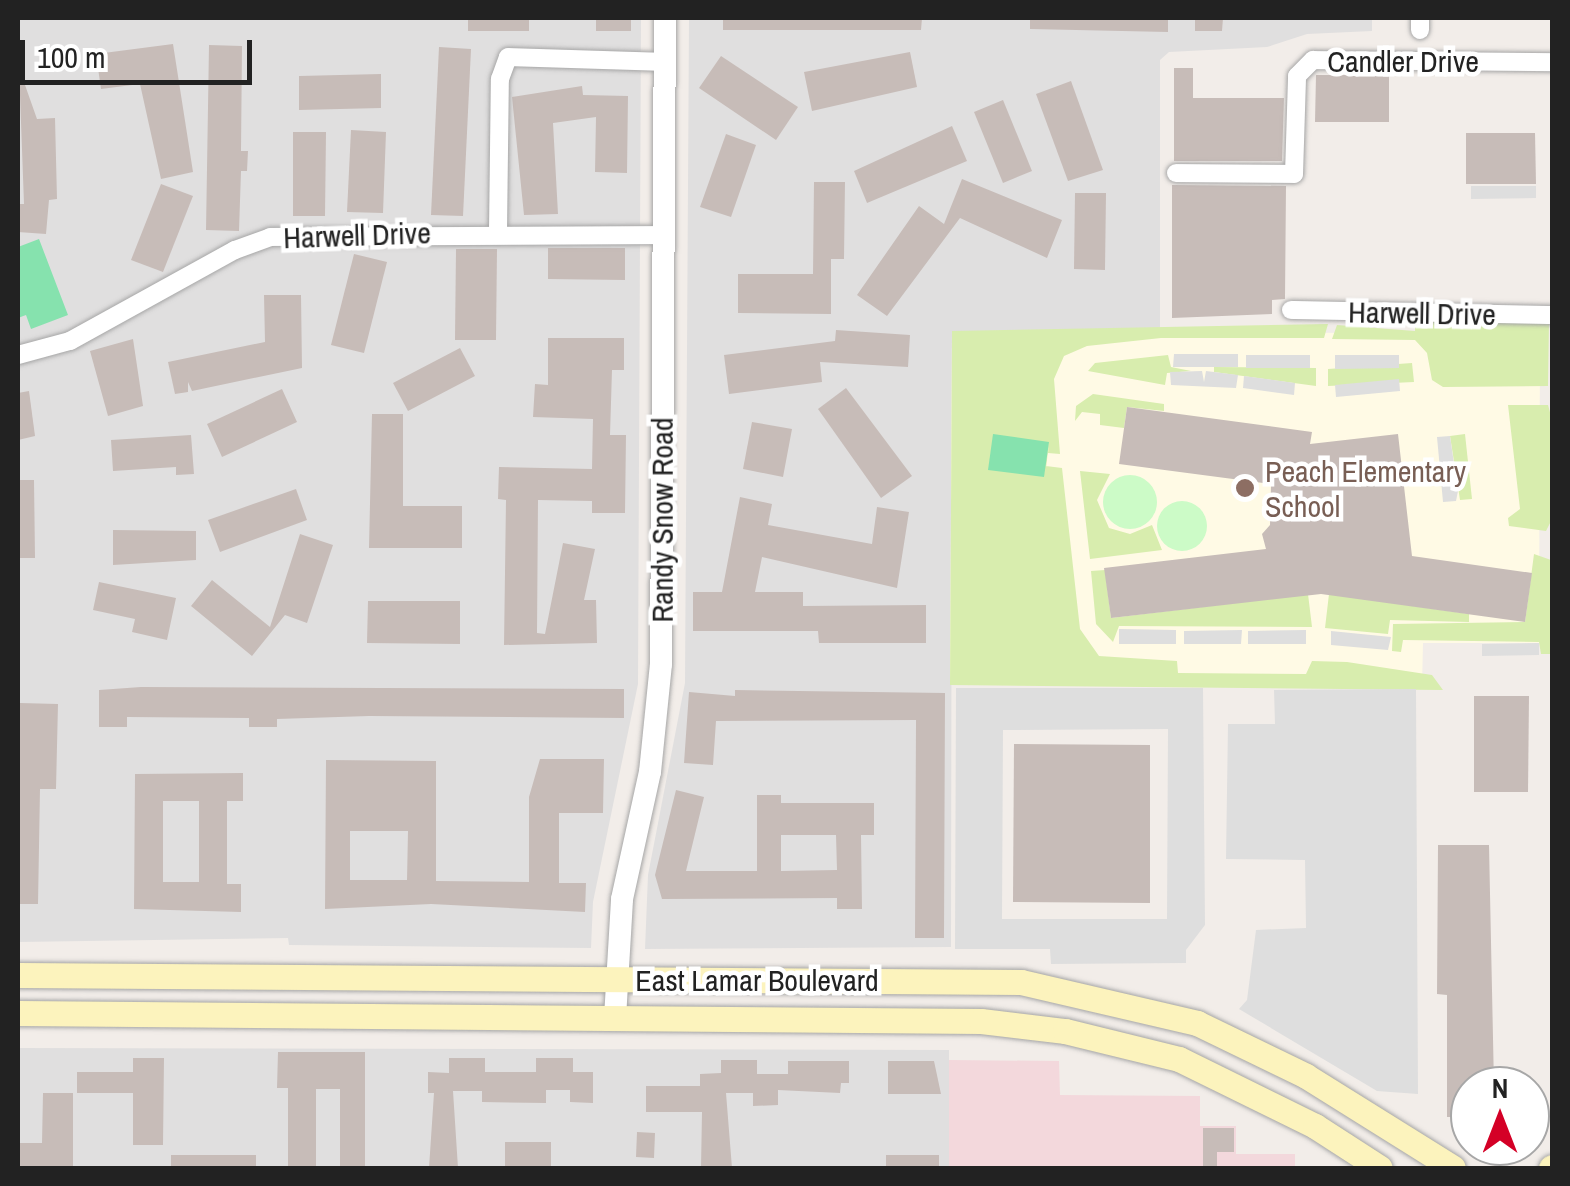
<!DOCTYPE html>
<html>
<head>
<meta charset="utf-8">
<style>
	body { margin:0 }
	#map { position:relative; width:1570px; height:1186px; overflow:hidden; background:#f2ede9; font-family:"Archivo Narrow",sans-serif }
	div>[style] { position:absolute }
	.residential>* { inset:0; background:#e0dfdf }
	.commercial>* { inset:0; background:#f3d8dc }
	.education>* { inset:0; background:#fffae5 }
	.grass>* { inset:0; background:#d8edae }
	.park>* { inset:0; background:#ccfbc7 }
	.round { border-radius:50% }
	.pitch>* { inset:0; background:#86e2ae }
	.parking>* { inset:0; background:#dedede }
	.building>* { inset:0; background:#c7bcb8 }
	.roads { filter:drop-shadow(0 0 2px #a6a6a6) drop-shadow(0 0 2px #a6a6a6) }
	.minor>* { height:18px; margin:-9px; padding:0 9px; transform-origin:9px; border-radius:9px; background:#fff }
	.tertiary>* { height:22px; margin:-11px; padding:0 11px; transform-origin:11px; border-radius:11px; background:#fff }
	.secondary>* { height:25px; margin:-12.5px; padding:0 12.5px; transform-origin:12.5px; border-radius:12.5px; background:#fcf3bd }
	.dots>* { width:28px; height:28px; translate:-50% -50%; box-sizing:border-box; border:5px solid #fff; border-radius:50% }
	span { translate:-50% -50%; white-space:nowrap; text-align:center; line-height:1.15; -webkit-text-stroke:9px #fff; paint-order:stroke }
	.street-label { font-size:30px; color:#222 }
	.education-label { font-size:30px; color:#785e54 }
	.left { translate:0 -50%; text-align:left }
	.frame { position:absolute; inset:0; border:20px solid #222; pointer-events:none }
	.north { position:absolute; left:1450px; top:1066px; width:100px; height:100px; box-sizing:border-box; background:#fff; border:2px solid #a7a7a7; border-radius:50%; rotate:0deg; font-size:28px; font-weight:700; line-height:40px; text-align:center; color:#222 }
	.north::after { content:''; display:block; margin:auto; width:35px; height:45px; background:#d40026; clip-path:polygon(50% 0,100% 100%,50% 72%,0 100%) }
	.scale { position:absolute; left:20px; top:40px; width:232px; height:45px; box-sizing:border-box; border:5px solid #222; border-top:0; padding-left:12px; font-size:30px; line-height:35px; white-space:nowrap; color:#222; -webkit-text-stroke:8px #fff; paint-order:stroke }
</style>
</head>
<body>
<div id="map">
	<div class="residential">
		<div style="clip-path:polygon(18px 18px,641px 18px,638px 684px,593px 902px,591px 948px,289px 945px,288px 938px,18px 942px)"></div>
		<div style="clip-path:polygon(689px 18px,1372px 18px,1372px 31px,1307px 34px,1267px 47px,1169px 52px,1160px 60px,1160px 332px,952px 331px,951px 947px,645px 949px,648px 875px,685px 683px)"></div>
		<div style="clip-path:polygon(18px 1048px,949px 1050px,949px 1168px,18px 1168px)"></div>
	</div>
	<div class="commercial">
		<div style="clip-path:polygon(949px 1060px,1059px 1061px,1060px 1095px,1200px 1096px,1200px 1126px,1236px 1126px,1236px 1154px,1295px 1154px,1295px 1168px,949px 1168px)"></div>
	</div>
	<div class="education">
		<div style="clip-path:polygon(952px 331px,1540px 334px,1539px 643px,1423px 643px,1422px 687px,950px 685px)"></div>
	</div>
	<div class="grass">
		<div style="clip-path:polygon(1415px 320px,1549px 322px,1548px 386px,1443px 387px,1432px 380px,1427px 353px,1415px 340px,1332px 339px,1337px 325px,1415px 331px)"></div>
		<div style="clip-path:polygon(1328px 324px,1324px 338px,1161px 338px,1087px 346px,1064px 356px,1054px 379px,1060px 454px,1048px 453px,1049px 442px,1045px 477px,1046px 466px,1062px 468px,1080px 629px,1099px 656px,1177px 661px,1178px 673px,1306px 674px,1312px 661px,1347px 662px,1432px 675px,1443px 690px,950px 685px,952px 331px)"></div>
		<div style="clip-path:polygon(1168px 355px,1171px 367px,1191px 371px,1167px 373px,1165px 385px,1088px 371px,1095px 363px)"></div>
		<div style="clip-path:polygon(1412px 363px,1414px 382px,1328px 386px,1328px 369px)"></div>
		<div style="clip-path:polygon(1214px 367px,1316px 368px,1316px 386px,1214px 372px)"></div>
		<div style="clip-path:polygon(1093px 394px,1164px 404px,1164px 411px,1127px 407px,1124px 428px,1100px 425px,1100px 414px,1082px 412px,1075px 421px,1076px 406px)"></div>
		<div style="clip-path:polygon(1508px 405px,1548px 405px,1551px 416px,1552px 519px,1546px 531px,1509px 526px,1508px 518px,1520px 509px)"></div>
		<div style="clip-path:polygon(1465px 434px,1472px 499px,1460px 500px,1450px 436px)"></div>
		<div style="clip-path:polygon(1080px 471px,1110px 474px,1097px 500px,1109px 528px,1130px 534px,1152px 525px,1162px 550px,1090px 559px)"></div>
		<div style="clip-path:polygon(1534px 554px,1551px 560px,1552px 654px,1541px 654px,1539px 642px,1403px 640px,1401px 652px,1392px 651px,1393px 624px,1525px 622px)"></div>
		<div style="clip-path:polygon(1105px 570px,1111px 618px,1308px 594px,1312px 627px,1119px 626px,1113px 642px,1096px 624px,1091px 571px)"></div>
		<div style="clip-path:polygon(1329px 594px,1469px 614px,1469px 622px,1390px 620px,1388px 634px,1325px 628px)"></div>
	</div>
	<div class="park">
		<div class="round" style="left:1103px;top:475px;width:54px;height:54px"></div>
		<div class="round" style="left:1157px;top:501px;width:50px;height:50px"></div>
	</div>
	<div class="pitch">
		<div style="clip-path:polygon(39px 239px,68px 315px,31px 329px,26px 315px,18px 318px,18px 247px)"></div>
		<div style="clip-path:polygon(993px 434px,1049px 442px,1044px 477px,988px 470px)"></div>
	</div>
	<div class="parking">
		<div style="clip-path:polygon(1471px 186px,1536px 186px,1536px 198px,1471px 199px)"></div>
		<div style="clip-path:polygon(1174px 354px,1238px 354px,1238px 367px,1173px 367px)"></div>
		<div style="clip-path:polygon(1246px 355px,1310px 355px,1310px 368px,1246px 368px)"></div>
		<div style="clip-path:polygon(1335px 355px,1399px 355px,1399px 368px,1335px 369px)"></div>
		<div style="clip-path:polygon(1202px 371px,1204px 382px,1206px 371px,1238px 375px,1236px 388px,1171px 385px,1170px 372px)"></div>
		<div style="clip-path:polygon(1244px 376px,1295px 383px,1294px 395px,1243px 388px)"></div>
		<div style="clip-path:polygon(1399px 379px,1400px 391px,1336px 397px,1335px 385px)"></div>
		<div style="clip-path:polygon(1450px 436px,1458px 491px,1456px 501px,1443px 502px,1437px 437px)"></div>
		<div style="clip-path:polygon(1119px 629px,1176px 630px,1176px 644px,1119px 644px)"></div>
		<div style="clip-path:polygon(1242px 630px,1241px 644px,1184px 644px,1184px 631px)"></div>
		<div style="clip-path:polygon(1306px 630px,1306px 644px,1248px 644px,1248px 631px)"></div>
		<div style="clip-path:polygon(1331px 631px,1391px 637px,1388px 650px,1331px 645px)"></div>
		<div style="clip-path:polygon(1539px 643px,1539px 655px,1482px 656px,1482px 644px)"></div>
		<div style="clip-path:polygon(evenodd,956px 688px,1203px 688px,1205px 925px,1186px 950px,1186px 963px,1051px 964px,1050px 949px,955px 949px,956px 688px,1168px 729px,1167px 919px,1002px 919px,1003px 730px,1168px 729px)"></div>
		<div style="clip-path:polygon(1416px 689px,1418px 1094px,1377px 1091px,1239px 1009px,1247px 1000px,1256px 930px,1306px 928px,1305px 860px,1226px 859px,1228px 724px,1275px 724px,1274px 690px)"></div>
	</div>
	<div class="building">
		<div style="clip-path:polygon(468px 18px,529px 18px,529px 31px,468px 31px)"></div>
		<div style="clip-path:polygon(596px 18px,631px 18px,631px 31px,596px 31px)"></div>
		<div style="clip-path:polygon(723px 18px,922px 18px,921px 30px,723px 30px)"></div>
		<div style="clip-path:polygon(1030px 18px,1168px 18px,1168px 32px,1030px 29px)"></div>
		<div style="clip-path:polygon(1195px 18px,1223px 18px,1222px 31px,1195px 31px)"></div>
		<div style="clip-path:polygon(173px 44px,193px 172px,161px 179px,140px 84px,101px 89px,96px 54px)"></div>
		<div style="clip-path:polygon(209px 45px,242px 46px,241px 151px,248px 151px,247px 171px,241px 171px,239px 231px,206px 230px)"></div>
		<div style="clip-path:polygon(439px 47px,471px 49px,463px 216px,431px 215px)"></div>
		<div style="clip-path:polygon(910px 52px,917px 87px,812px 111px,804px 72px)"></div>
		<div style="clip-path:polygon(721px 56px,798px 107px,776px 140px,699px 88px)"></div>
		<div style="clip-path:polygon(19px 68px,37px 119px,55px 118px,57px 199px,49px 200px,46px 234px,18px 232px,18px 204px,24px 204px)"></div>
		<div style="clip-path:polygon(1174px 68px,1193px 68px,1193px 98px,1284px 98px,1282px 161px,1174px 161px)"></div>
		<div style="clip-path:polygon(381px 74px,381px 108px,299px 110px,299px 76px)"></div>
		<div style="clip-path:polygon(1316px 75px,1389px 75px,1389px 122px,1315px 122px)"></div>
		<div style="clip-path:polygon(1071px 81px,1103px 170px,1068px 181px,1036px 94px)"></div>
		<div style="clip-path:polygon(582px 86px,583px 95px,628px 96px,627px 173px,595px 172px,596px 117px,553px 123px,558px 214px,524px 215px,512px 97px)"></div>
		<div style="clip-path:polygon(1003px 100px,1032px 171px,1003px 183px,974px 112px)"></div>
		<div style="clip-path:polygon(952px 126px,967px 161px,867px 203px,854px 171px)"></div>
		<div style="clip-path:polygon(351px 130px,386px 132px,383px 213px,347px 212px)"></div>
		<div style="clip-path:polygon(293px 132px,326px 132px,325px 216px,293px 216px)"></div>
		<div style="clip-path:polygon(1466px 133px,1535px 133px,1536px 184px,1466px 184px)"></div>
		<div style="clip-path:polygon(726px 134px,756px 145px,731px 217px,700px 207px)"></div>
		<div style="clip-path:polygon(962px 179px,1062px 220px,1047px 258px,960px 218px,887px 316px,857px 295px,919px 206px,944px 224px)"></div>
		<div style="clip-path:polygon(814px 182px,845px 182px,844px 259px,831px 259px,831px 314px,738px 313px,738px 274px,813px 274px)"></div>
		<div style="clip-path:polygon(161px 184px,193px 196px,163px 272px,131px 260px)"></div>
		<div style="clip-path:polygon(1172px 185px,1286px 186px,1285px 299px,1272px 300px,1272px 314px,1172px 318px)"></div>
		<div style="clip-path:polygon(1075px 193px,1106px 193px,1105px 270px,1074px 269px)"></div>
		<div style="clip-path:polygon(548px 248px,625px 248px,625px 280px,548px 279px)"></div>
		<div style="clip-path:polygon(456px 249px,497px 249px,496px 340px,455px 340px)"></div>
		<div style="clip-path:polygon(354px 254px,387px 262px,364px 353px,331px 345px)"></div>
		<div style="clip-path:polygon(264px 295px,301px 295px,302px 368px,192px 391px,188px 382px,188px 392px,175px 394px,168px 362px,265px 342px)"></div>
		<div style="clip-path:polygon(836px 330px,910px 335px,908px 367px,820px 362px,822px 382px,729px 394px,724px 355px,835px 341px)"></div>
		<div style="clip-path:polygon(548px 338px,624px 338px,624px 370px,612px 370px,610px 435px,626px 435px,625px 513px,592px 513px,592px 501px,538px 500px,537px 633px,545px 634px,563px 543px,595px 549px,584px 600px,596px 600px,597px 643px,504px 645px,506px 500px,498px 499px,499px 467px,592px 469px,593px 419px,533px 417px,535px 384px,548px 385px)"></div>
		<div style="clip-path:polygon(133px 339px,143px 406px,108px 416px,90px 351px)"></div>
		<div style="clip-path:polygon(460px 348px,475px 376px,408px 411px,393px 383px)"></div>
		<div style="clip-path:polygon(846px 388px,912px 476px,881px 498px,818px 409px)"></div>
		<div style="clip-path:polygon(282px 389px,297px 422px,222px 457px,207px 424px)"></div>
		<div style="clip-path:polygon(29px 391px,35px 436px,18px 440px,18px 393px)"></div>
		<div style="clip-path:polygon(1127px 407px,1312px 432px,1310px 444px,1398px 434px,1412px 556px,1532px 573px,1525px 622px,1321px 594px,1111px 618px,1104px 568px,1266px 549px,1262px 534px,1270px 525px,1271px 484px,1119px 464px)"></div>
		<div style="clip-path:polygon(372px 414px,403px 414px,403px 506px,462px 506px,462px 548px,369px 548px)"></div>
		<div style="clip-path:polygon(752px 422px,792px 429px,783px 477px,743px 469px)"></div>
		<div style="clip-path:polygon(191px 435px,194px 474px,176px 475px,176px 467px,113px 471px,111px 440px)"></div>
		<div style="clip-path:polygon(18px 480px,34px 480px,35px 558px,18px 558px)"></div>
		<div style="clip-path:polygon(296px 489px,307px 520px,220px 552px,208px 520px)"></div>
		<div style="clip-path:polygon(740px 497px,772px 504px,768px 525px,872px 544px,877px 507px,909px 512px,897px 588px,762px 557px,755px 592px,803px 592px,803px 606px,926px 605px,926px 643px,819px 643px,818px 631px,693px 631px,693px 592px,722px 592px)"></div>
		<div style="clip-path:polygon(113px 530px,196px 531px,196px 560px,113px 565px)"></div>
		<div style="clip-path:polygon(300px 534px,333px 545px,307px 623px,285px 615px,252px 656px,191px 606px,212px 580px,270px 627px)"></div>
		<div style="clip-path:polygon(99px 582px,176px 598px,167px 640px,132px 632px,135px 619px,93px 610px)"></div>
		<div style="clip-path:polygon(368px 601px,460px 601px,460px 644px,367px 643px)"></div>
		<div style="clip-path:polygon(141px 687px,624px 689px,624px 718px,369px 716px,277px 719px,277px 727px,249px 727px,249px 718px,127px 717px,127px 727px,99px 727px,99px 690px)"></div>
		<div style="clip-path:polygon(735px 690px,945px 693px,944px 938px,915px 938px,916px 720px,716px 721px,713px 765px,684px 763px,689px 692px,735px 696px)"></div>
		<div style="clip-path:polygon(1474px 696px,1529px 696px,1528px 792px,1474px 792px)"></div>
		<div style="clip-path:polygon(20px 703px,58px 704px,56px 789px,40px 789px,38px 904px,18px 904px)"></div>
		<div style="clip-path:polygon(1014px 744px,1150px 745px,1150px 903px,1013px 902px)"></div>
		<div style="clip-path:polygon(evenodd,540px 759px,604px 759px,603px 813px,559px 813px,559px 883px,586px 883px,585px 912px,431px 904px,325px 909px,326px 760px,436px 761px,436px 881px,529px 882px,529px 797px,540px 759px,350px 831px,408px 831px,407px 880px,350px 880px,350px 831px)"></div>
		<div style="clip-path:polygon(evenodd,243px 773px,243px 801px,227px 801px,227px 884px,241px 884px,241px 912px,134px 909px,135px 774px,243px 773px,163px 801px,199px 801px,199px 882px,163px 882px,163px 801px)"></div>
		<div style="clip-path:polygon(evenodd,676px 790px,704px 797px,686px 871px,757px 871px,757px 795px,781px 795px,781px 803px,874px 803px,874px 835px,861px 835px,862px 909px,837px 909px,837px 898px,662px 899px,655px 875px,676px 790px,781px 835px,836px 835px,837px 870px,781px 871px,781px 835px)"></div>
		<div style="clip-path:polygon(1438px 845px,1489px 845px,1494px 1086px,1470px 1086px,1470px 1117px,1447px 1117px,1447px 995px,1437px 994px)"></div>
		<div style="clip-path:polygon(278px 1052px,365px 1052px,365px 1168px,340px 1168px,340px 1089px,316px 1089px,316px 1168px,288px 1168px,288px 1088px,277px 1088px)"></div>
		<div style="clip-path:polygon(133px 1058px,164px 1058px,163px 1145px,133px 1145px,133px 1093px,77px 1093px,77px 1072px,133px 1072px)"></div>
		<div style="clip-path:polygon(449px 1058px,485px 1058px,485px 1072px,536px 1072px,536px 1058px,573px 1058px,573px 1072px,593px 1072px,593px 1103px,570px 1102px,570px 1090px,546px 1090px,546px 1103px,482px 1102px,482px 1091px,453px 1091px,458px 1168px,429px 1168px,434px 1093px,428px 1093px,428px 1072px,449px 1073px)"></div>
		<div style="clip-path:polygon(721px 1060px,757px 1060px,757px 1074px,788px 1074px,788px 1061px,849px 1061px,849px 1083px,841px 1083px,840px 1093px,778px 1090px,778px 1105px,753px 1106px,753px 1093px,726px 1093px,732px 1168px,701px 1168px,702px 1112px,646px 1112px,646px 1086px,700px 1086px,700px 1074px,721px 1073px)"></div>
		<div style="clip-path:polygon(888px 1061px,934px 1061px,941px 1094px,888px 1094px)"></div>
		<div style="clip-path:polygon(43px 1093px,73px 1093px,73px 1168px,18px 1168px,18px 1143px,42px 1143px)"></div>
		<div style="clip-path:polygon(1203px 1128px,1234px 1128px,1234px 1152px,1217px 1152px,1217px 1168px,1203px 1168px)"></div>
		<div style="clip-path:polygon(637px 1132px,655px 1133px,654px 1158px,636px 1157px)"></div>
		<div style="clip-path:polygon(505px 1142px,551px 1142px,551px 1168px,505px 1168px)"></div>
		<div style="clip-path:polygon(171px 1155px,256px 1155px,256px 1168px,171px 1168px)"></div>
		<div style="clip-path:polygon(886px 1155px,939px 1155px,939px 1168px,886px 1168px)"></div>
	</div>
	<div class="roads">
		<div class="minor">
			<div style="left:1420px;top:30px;width:12px;rotate:-90deg"></div>
			<div style="left:1176px;top:173px;width:118px;rotate:0.5deg"></div>
			<div style="left:1294px;top:174px;width:98px;rotate:-88.2deg"></div>
			<div style="left:1297px;top:76px;width:23px;rotate:-45deg"></div>
			<div style="left:1313px;top:60px;width:239px;rotate:0.5deg"></div>
			<div style="left:498px;top:232px;width:153px;rotate:-89.3deg"></div>
			<div style="left:500px;top:79px;width:23px;rotate:-70deg"></div>
			<div style="left:508px;top:57px;width:158px;rotate:1.8deg"></div>
			<div style="left:1291px;top:310px;width:261px;rotate:1.1deg"></div>
			<div style="left:18px;top:355px;width:54px;rotate:-15.1deg"></div>
			<div style="left:70px;top:341px;width:188px;rotate:-28.9deg"></div>
			<div style="left:235px;top:250px;width:37px;rotate:-20deg"></div>
			<div style="left:270px;top:237px;width:395px;rotate:-0.3deg"></div>
		</div>
		<div class="tertiary">
			<div style="left:615px;top:1018px;width:119px;rotate:-86.6deg"></div>
			<div style="left:622px;top:899px;width:130px;rotate:-77.6deg"></div>
			<div style="left:650px;top:772px;width:109px;rotate:-84.2deg"></div>
			<div style="left:661px;top:664px;width:646px;rotate:-89.65deg"></div>
		</div>
		<div class="secondary">
			<div style="left:18px;top:975px;width:1003px;rotate:0.4deg"></div>
			<div style="left:1021px;top:982px;width:181px;rotate:13.1deg"></div>
			<div style="left:1197px;top:1023px;width:121px;rotate:25.9deg"></div>
			<div style="left:1306px;top:1076px;width:173px;rotate:32deg"></div>
			<div style="left:18px;top:1013px;width:963px;rotate:0.48deg"></div>
			<div style="left:981px;top:1021px;width:85px;rotate:6.8deg"></div>
			<div style="left:1065px;top:1031px;width:117px;rotate:13.8deg"></div>
			<div style="left:1179px;top:1059px;width:152px;rotate:26.2deg"></div>
			<div style="left:1315px;top:1126px;width:77px;rotate:32.9deg"></div>
			<div style="left:1551px;top:1168px;width:1px;rotate:-45deg"></div>
		</div>
	</div>
	<div class="dots">
		<div style="left:1245px;top:488px;background:#8d6e63"></div>
	</div>
	<div class="street-label">
		<span style="left:1403px;top:61px">Candler Drive</span>
		<span style="left:357px;top:235px;rotate:-2deg">Harwell Drive</span>
		<span style="left:1422px;top:313px;rotate:1deg">Harwell Drive</span>
		<span style="left:662px;top:520px;rotate:-90deg">Randy Snow Road</span>
		<span style="left:757px;top:980px">East Lamar Boulevard</span>
	</div>
	<div class="education-label">
		<span class="left" style="left:1265px;top:488px">Peach Elementary<br>School</span>
	</div>
	<div class="frame"></div>
	<div class="north">N</div>
	<div class="scale">100 m</div>
</div>
</body>
</html>
